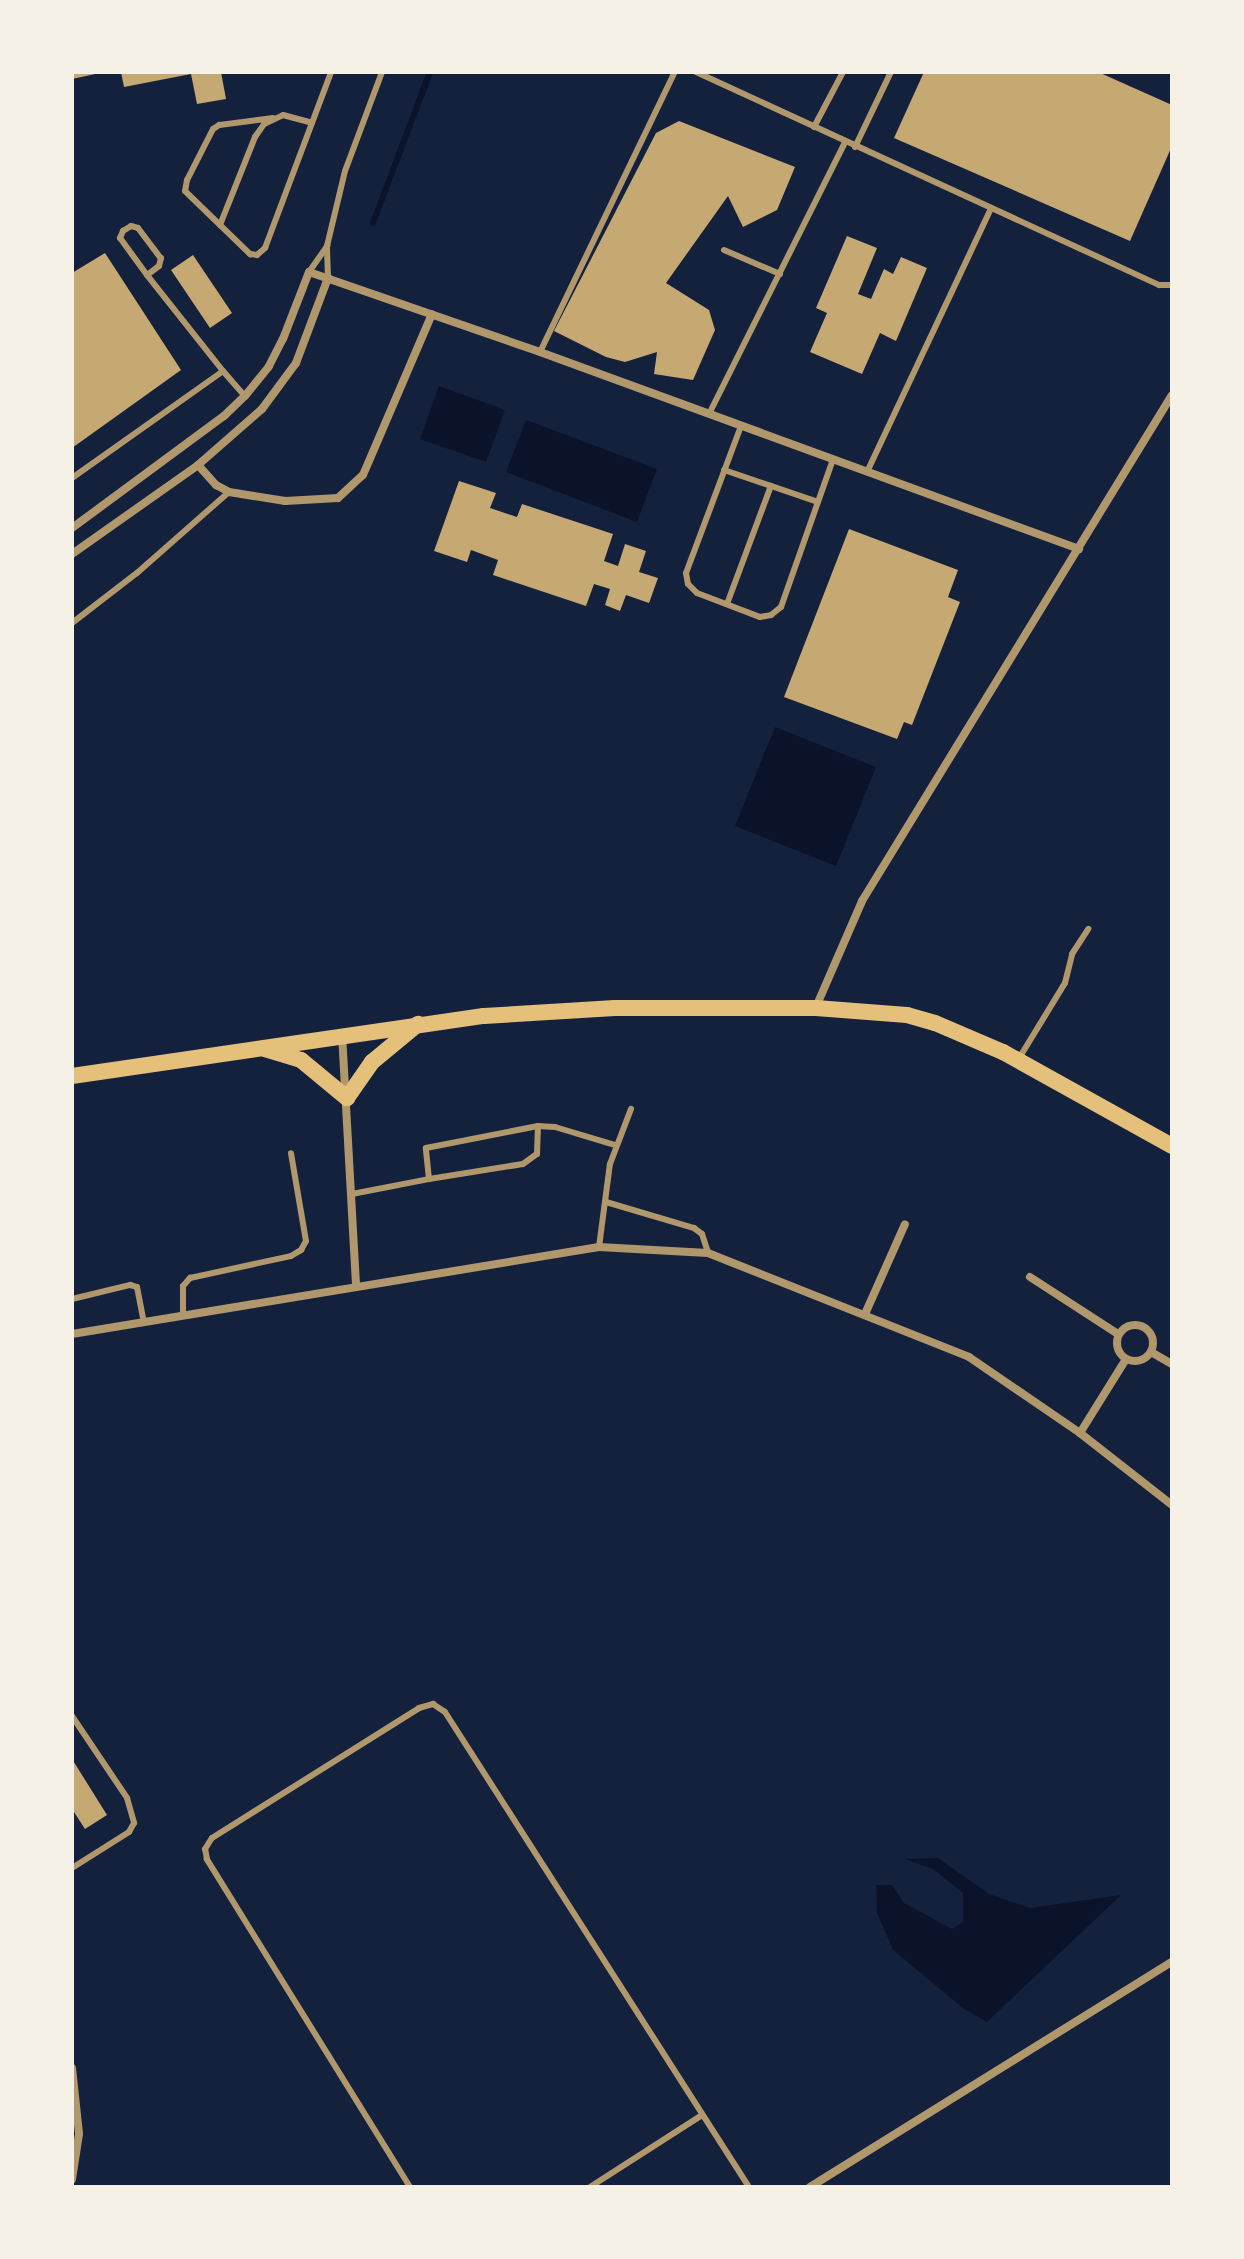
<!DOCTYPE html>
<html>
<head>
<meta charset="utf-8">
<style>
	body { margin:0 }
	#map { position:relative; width:1244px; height:2259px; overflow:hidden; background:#14213d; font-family:"Open Sans",sans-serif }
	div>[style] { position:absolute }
	.water>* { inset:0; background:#0b132b }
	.stream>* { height:6px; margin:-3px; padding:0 3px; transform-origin:3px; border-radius:3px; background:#0b132b }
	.building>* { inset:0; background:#c6a872 }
	.service>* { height:6px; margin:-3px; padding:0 3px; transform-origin:3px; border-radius:3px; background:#b1986c }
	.minor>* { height:8px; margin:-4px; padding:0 4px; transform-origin:4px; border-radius:4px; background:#b1986c }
	.minor>.ring { margin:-4px; padding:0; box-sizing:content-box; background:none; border:8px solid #b1986c; border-radius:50% }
	.secondary>* { height:16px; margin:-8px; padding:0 8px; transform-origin:8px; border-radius:8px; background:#e5c07b }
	span { translate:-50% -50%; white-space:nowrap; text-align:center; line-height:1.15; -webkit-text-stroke:7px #f6f1e7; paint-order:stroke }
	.frame { position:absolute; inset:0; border:74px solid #f6f1e7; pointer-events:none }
</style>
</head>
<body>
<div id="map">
	<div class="water">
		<div style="clip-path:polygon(439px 386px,505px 410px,486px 462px,420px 439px)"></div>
		<div style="clip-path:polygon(526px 420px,657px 469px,637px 522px,506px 472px)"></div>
		<div style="clip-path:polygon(775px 727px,876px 767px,836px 866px,735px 826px)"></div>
		<div style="clip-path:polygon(938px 1858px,989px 1894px,1030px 1908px,1121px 1895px,987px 2022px,964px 2009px,893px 1950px,877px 1913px,876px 1885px,892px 1885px,904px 1903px,952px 1929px,963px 1922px,963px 1893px,933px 1869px,905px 1859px)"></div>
	</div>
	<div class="stream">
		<div style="left:373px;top:223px;width:161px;rotate:-69.3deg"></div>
	</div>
	<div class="building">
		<div style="clip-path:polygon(72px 72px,100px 72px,100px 73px,72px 79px)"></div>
		<div style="clip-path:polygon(121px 72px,221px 72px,226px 99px,197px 104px,191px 74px,124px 87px)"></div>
		<div style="clip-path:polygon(924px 72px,1098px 72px,1172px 105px,1172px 146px,1130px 241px,894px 138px)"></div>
		<div style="clip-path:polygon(679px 121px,795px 167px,777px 210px,743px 227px,728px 196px,666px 283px,709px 310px,715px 330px,693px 380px,654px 374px,657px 352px,625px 362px,606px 357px,554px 331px,656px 133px)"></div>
		<div style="clip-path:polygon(847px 236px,877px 248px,858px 294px,871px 299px,884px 269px,893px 274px,901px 257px,927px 268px,896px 341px,880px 333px,862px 374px,810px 352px,827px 313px,816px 308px)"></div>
		<div style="clip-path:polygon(105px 253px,181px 370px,72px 448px,72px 273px)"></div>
		<div style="clip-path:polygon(193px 255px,232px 313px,210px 328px,171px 270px)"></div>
		<div style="clip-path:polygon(459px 481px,496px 493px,490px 508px,517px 517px,522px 504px,613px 534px,604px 561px,618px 566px,625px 544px,646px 551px,639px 572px,658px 578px,649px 603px,626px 595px,620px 611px,605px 605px,610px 589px,594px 584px,586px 606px,493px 575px,498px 560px,471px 550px,467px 562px,434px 551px)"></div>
		<div style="clip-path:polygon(849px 529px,958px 570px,948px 597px,960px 602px,912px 725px,904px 722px,897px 739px,784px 697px)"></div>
		<div style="clip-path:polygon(72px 1759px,107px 1815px,85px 1829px,72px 1809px)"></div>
	</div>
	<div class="service">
		<div style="left:696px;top:72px;width:510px;rotate:24.7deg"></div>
		<div style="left:1159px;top:285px;width:13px"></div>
		<div style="left:273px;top:118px;width:54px;rotate:172.6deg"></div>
		<div style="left:219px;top:125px;width:7px;rotate:146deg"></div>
		<div style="left:213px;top:129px;width:57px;rotate:117deg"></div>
		<div style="left:187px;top:180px;width:11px;rotate:100deg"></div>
		<div style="left:185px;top:191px;width:91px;rotate:44.1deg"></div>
		<div style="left:250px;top:254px;width:7px;rotate:8deg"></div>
		<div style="left:257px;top:255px;width:11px;rotate:-41deg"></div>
		<div style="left:265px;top:248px;width:188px;rotate:-69.4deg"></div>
		<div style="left:814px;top:127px;width:62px;rotate:-62.2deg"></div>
		<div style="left:855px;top:147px;width:83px;rotate:-64.4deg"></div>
		<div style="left:220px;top:225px;width:95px;rotate:-68.3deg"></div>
		<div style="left:255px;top:137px;width:16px;rotate:-55deg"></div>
		<div style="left:264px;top:124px;width:21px;rotate:-25deg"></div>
		<div style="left:283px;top:115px;width:30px;rotate:15deg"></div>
		<div style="left:724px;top:250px;width:61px;rotate:23.2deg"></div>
		<div style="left:309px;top:272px;width:32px;rotate:-55deg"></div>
		<div style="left:328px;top:278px;width:32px;rotate:-92deg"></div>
		<div style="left:327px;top:246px;width:77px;rotate:-76.5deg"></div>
		<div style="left:345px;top:171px;width:106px;rotate:-69.5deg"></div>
		<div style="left:540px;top:352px;width:311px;rotate:-64.3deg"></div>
		<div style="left:223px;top:371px;width:33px;rotate:49deg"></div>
		<div style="left:709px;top:414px;width:304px;rotate:-63.4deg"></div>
		<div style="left:741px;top:426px;width:157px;rotate:110.5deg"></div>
		<div style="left:686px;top:573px;width:11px;rotate:80deg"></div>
		<div style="left:688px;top:584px;width:13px;rotate:45deg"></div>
		<div style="left:697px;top:593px;width:67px;rotate:20.9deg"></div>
		<div style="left:760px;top:617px;width:11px;rotate:-10deg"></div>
		<div style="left:771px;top:615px;width:13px;rotate:-39deg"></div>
		<div style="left:781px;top:607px;width:157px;rotate:-70.6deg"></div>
		<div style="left:724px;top:470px;width:99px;rotate:18.8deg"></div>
		<div style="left:867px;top:472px;width:292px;rotate:-64.8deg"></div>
		<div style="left:72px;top:478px;width:185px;rotate:-35.3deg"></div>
		<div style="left:223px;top:371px;width:122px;rotate:-128.4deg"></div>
		<div style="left:147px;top:275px;width:46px;rotate:-126.1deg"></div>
		<div style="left:120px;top:238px;width:8px;rotate:-67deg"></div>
		<div style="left:123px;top:231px;width:9px;rotate:-32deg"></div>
		<div style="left:131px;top:226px;width:7px;rotate:16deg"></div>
		<div style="left:138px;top:228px;width:38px;rotate:53deg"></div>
		<div style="left:161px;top:258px;width:8px;rotate:104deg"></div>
		<div style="left:159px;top:266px;width:15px;rotate:143deg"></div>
		<div style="left:727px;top:604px;width:126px;rotate:-69.6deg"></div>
		<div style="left:72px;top:623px;width:82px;rotate:-37.6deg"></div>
		<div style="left:137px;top:573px;width:123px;rotate:-41.4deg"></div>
		<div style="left:1018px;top:1060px;width:90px;rotate:-58.6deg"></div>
		<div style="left:1065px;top:983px;width:30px;rotate:-76deg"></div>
		<div style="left:1072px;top:954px;width:30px;rotate:-57deg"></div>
		<div style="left:429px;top:1179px;width:95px;rotate:-9.1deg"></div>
		<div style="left:523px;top:1164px;width:17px;rotate:-36deg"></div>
		<div style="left:537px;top:1154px;width:28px;rotate:-88deg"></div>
		<div style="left:352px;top:1194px;width:78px;rotate:-11deg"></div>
		<div style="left:429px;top:1179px;width:31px;rotate:-96deg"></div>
		<div style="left:426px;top:1148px;width:114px;rotate:-11.1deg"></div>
		<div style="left:538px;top:1126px;width:17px;rotate:3deg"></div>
		<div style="left:555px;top:1127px;width:63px;rotate:16.7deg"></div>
		<div style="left:606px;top:1202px;width:92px;rotate:16.5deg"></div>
		<div style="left:694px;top:1228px;width:10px;rotate:37deg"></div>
		<div style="left:702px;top:1234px;width:20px;rotate:72deg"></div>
		<div style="left:599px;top:1247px;width:84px;rotate:-82.5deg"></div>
		<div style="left:610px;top:1164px;width:59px;rotate:-69.1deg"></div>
		<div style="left:72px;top:1299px;width:60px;rotate:-13.6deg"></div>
		<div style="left:130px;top:1285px;width:7px;rotate:16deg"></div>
		<div style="left:137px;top:1287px;width:36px;rotate:79deg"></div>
		<div style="left:183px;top:1315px;width:29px;rotate:-90deg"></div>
		<div style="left:183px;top:1286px;width:11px;rotate:-49deg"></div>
		<div style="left:190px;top:1278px;width:103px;rotate:-12.3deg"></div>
		<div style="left:291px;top:1256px;width:12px;rotate:-31deg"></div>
		<div style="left:301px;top:1250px;width:10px;rotate:-61deg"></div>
		<div style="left:306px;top:1241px;width:89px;rotate:-99.7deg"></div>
		<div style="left:72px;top:1716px;width:99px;rotate:56.1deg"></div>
		<div style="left:127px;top:1798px;width:26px;rotate:74deg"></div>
		<div style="left:134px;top:1823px;width:10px;rotate:119deg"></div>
		<div style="left:129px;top:1832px;width:67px;rotate:147.7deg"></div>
		<div style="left:410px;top:2187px;width:386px;rotate:-121.8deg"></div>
		<div style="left:207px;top:1859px;width:10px;rotate:-101deg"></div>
		<div style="left:205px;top:1849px;width:13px;rotate:-58deg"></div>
		<div style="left:212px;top:1838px;width:244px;rotate:-32.1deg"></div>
		<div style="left:419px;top:1708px;width:15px;rotate:-16deg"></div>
		<div style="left:433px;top:1704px;width:14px;rotate:34deg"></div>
		<div style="left:445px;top:1712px;width:564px;rotate:57.38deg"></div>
		<div style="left:590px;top:2187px;width:133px;rotate:-32.7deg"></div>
	</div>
	<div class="minor">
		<div style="left:198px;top:465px;width:27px;rotate:48deg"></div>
		<div style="left:216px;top:485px;width:15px;rotate:28deg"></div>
		<div style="left:229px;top:492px;width:57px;rotate:9.1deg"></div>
		<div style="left:285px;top:501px;width:53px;rotate:-3.2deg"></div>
		<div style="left:338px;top:498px;width:34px;rotate:-43deg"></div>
		<div style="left:363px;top:475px;width:175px;rotate:-66.8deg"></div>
		<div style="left:72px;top:528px;width:189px;rotate:-36.4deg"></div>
		<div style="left:224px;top:416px;width:29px;rotate:-44deg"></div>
		<div style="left:245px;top:396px;width:38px;rotate:-51deg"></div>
		<div style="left:269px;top:366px;width:30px;rotate:-63deg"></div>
		<div style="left:283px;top:339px;width:72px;rotate:-68.8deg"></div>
		<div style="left:309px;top:272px;width:244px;rotate:19.1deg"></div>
		<div style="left:540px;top:352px;width:574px;rotate:20.08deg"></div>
		<div style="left:72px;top:554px;width:154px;rotate:-35.2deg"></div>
		<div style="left:198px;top:465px;width:85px;rotate:-41.2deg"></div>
		<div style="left:262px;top:409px;width:57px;rotate:-53.5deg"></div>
		<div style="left:296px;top:363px;width:91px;rotate:-69.4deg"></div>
		<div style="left:816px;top:1007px;width:116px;rotate:-66.5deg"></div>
		<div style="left:862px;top:901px;width:593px;rotate:-58.51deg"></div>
		<div style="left:342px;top:1034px;width:251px;rotate:86.8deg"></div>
		<div style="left:1030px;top:1277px;width:105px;rotate:32.9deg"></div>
		<div style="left:865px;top:1314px;width:98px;rotate:-66deg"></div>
		<div class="ring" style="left:1117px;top:1325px;width:28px;height:28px"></div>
		<div style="left:72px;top:1334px;width:534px;rotate:-9.37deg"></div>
		<div style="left:599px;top:1247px;width:109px;rotate:3.2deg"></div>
		<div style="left:708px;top:1253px;width:281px;rotate:21.7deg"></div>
		<div style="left:969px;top:1357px;width:135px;rotate:34.4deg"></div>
		<div style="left:1080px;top:1433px;width:117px;rotate:38deg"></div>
		<div style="left:1151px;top:1352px;width:24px;rotate:30deg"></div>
		<div style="left:1080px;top:1433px;width:87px;rotate:-58.1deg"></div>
		<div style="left:72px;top:2068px;width:66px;rotate:83.9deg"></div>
		<div style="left:79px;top:2134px;width:46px;rotate:98.8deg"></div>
		<div style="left:810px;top:2187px;width:426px;rotate:-31.9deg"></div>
	</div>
	<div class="secondary">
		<div style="left:265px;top:1049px;width:38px;rotate:17deg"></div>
		<div style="left:301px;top:1060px;width:60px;rotate:39.6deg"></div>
		<div style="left:347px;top:1098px;width:44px;rotate:-55.2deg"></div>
		<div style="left:372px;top:1062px;width:60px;rotate:-39.6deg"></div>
		<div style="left:72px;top:1076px;width:416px;rotate:-8.3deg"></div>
		<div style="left:484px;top:1016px;width:131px;rotate:-3.5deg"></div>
		<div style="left:615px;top:1008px;width:201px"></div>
		<div style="left:816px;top:1008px;width:91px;rotate:4.4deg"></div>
		<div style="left:907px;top:1015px;width:29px;rotate:16deg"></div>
		<div style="left:935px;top:1023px;width:74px;rotate:23.1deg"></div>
		<div style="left:1003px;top:1052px;width:193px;rotate:29.1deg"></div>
	</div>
	<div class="frame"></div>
</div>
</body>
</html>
